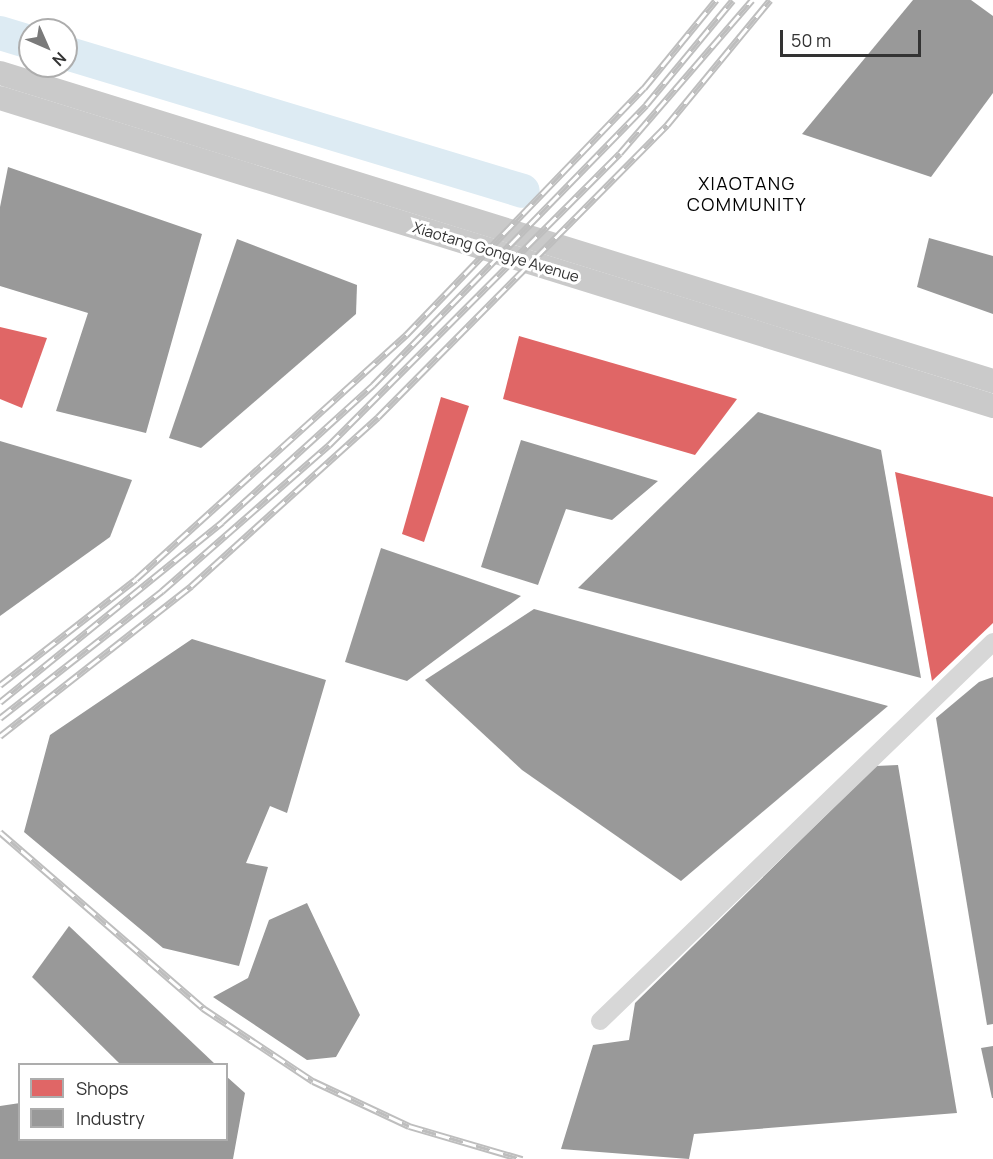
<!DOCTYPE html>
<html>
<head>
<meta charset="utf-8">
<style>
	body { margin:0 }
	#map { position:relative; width:993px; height:1159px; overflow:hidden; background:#fff; font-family:Manrope,sans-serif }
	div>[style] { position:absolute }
	.shops>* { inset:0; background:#e06666 }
	.industry>* { inset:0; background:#999 }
	.river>* { height:34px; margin:-17px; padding:0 17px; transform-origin:17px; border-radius:17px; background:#ddebf3 }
	.minor>* { height:18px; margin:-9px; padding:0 9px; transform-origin:9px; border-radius:9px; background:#d7d7d7 }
	.major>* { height:24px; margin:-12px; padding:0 12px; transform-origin:12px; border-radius:12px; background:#cacaca }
	.rail>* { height:7px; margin-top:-3.5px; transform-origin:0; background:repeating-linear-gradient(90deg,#fff 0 14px,#bebebe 0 28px); box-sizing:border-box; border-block:2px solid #bebebe }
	span { translate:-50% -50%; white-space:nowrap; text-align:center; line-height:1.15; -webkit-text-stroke:6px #fff; paint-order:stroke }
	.street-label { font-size:15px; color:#333 }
	.quarter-label { font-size:18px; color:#000; letter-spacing:1.5px }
	.legend { position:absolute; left:18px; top:1063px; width:210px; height:78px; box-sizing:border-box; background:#fff; border:2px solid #adadad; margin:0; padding:8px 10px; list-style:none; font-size:18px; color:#333 }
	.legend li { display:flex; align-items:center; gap:12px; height:30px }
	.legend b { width:30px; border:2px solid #adadad }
	.north { position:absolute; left:18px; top:18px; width:60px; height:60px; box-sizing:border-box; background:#fff; border:2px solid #adadad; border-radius:50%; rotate:135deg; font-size:16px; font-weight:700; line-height:24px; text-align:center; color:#333 }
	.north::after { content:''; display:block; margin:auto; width:21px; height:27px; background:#7a7a7a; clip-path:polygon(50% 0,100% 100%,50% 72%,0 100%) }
	.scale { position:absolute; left:780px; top:30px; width:141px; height:27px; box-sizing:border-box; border:3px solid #333; border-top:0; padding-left:8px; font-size:18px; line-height:21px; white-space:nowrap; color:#333; -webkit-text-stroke:4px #fff; paint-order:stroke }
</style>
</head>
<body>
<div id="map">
	<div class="shops">
		<div style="clip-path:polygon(0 327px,47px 338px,22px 408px,0 399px)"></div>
		<div style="clip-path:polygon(519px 336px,737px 399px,695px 455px,503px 399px)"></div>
		<div style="clip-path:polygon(441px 397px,469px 406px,424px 542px,402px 534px)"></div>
		<div style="clip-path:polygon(895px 472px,993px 497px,993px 623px,932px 681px)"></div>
	</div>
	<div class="industry">
		<div style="clip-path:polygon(913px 0,971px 0,993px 16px,993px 93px,931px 177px,802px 134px)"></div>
		<div style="clip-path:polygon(8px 167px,202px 234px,146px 433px,56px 411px,88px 313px,0 286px,0 207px)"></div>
		<div style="clip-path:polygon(929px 238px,993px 256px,993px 314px,917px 287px)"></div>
		<div style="clip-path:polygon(237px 239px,357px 285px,356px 314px,201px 448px,169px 438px)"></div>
		<div style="clip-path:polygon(758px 412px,881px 450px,921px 678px,578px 588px)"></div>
		<div style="clip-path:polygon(521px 440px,658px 481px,612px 520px,566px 509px,538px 585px,481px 567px)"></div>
		<div style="clip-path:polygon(0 441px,132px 480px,110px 537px,0 616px)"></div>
		<div style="clip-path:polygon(381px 548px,521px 596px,407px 681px,345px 662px)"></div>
		<div style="clip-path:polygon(534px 609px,888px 706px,681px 881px,522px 770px,425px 680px)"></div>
		<div style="clip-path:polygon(192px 639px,326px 680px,287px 813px,270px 806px,246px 863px,268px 867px,239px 966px,163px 948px,24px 832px,50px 735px)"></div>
		<div style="clip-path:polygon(993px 677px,993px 1024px,987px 1025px,936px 718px,979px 682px)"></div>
		<div style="clip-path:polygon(898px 765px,957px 1113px,694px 1134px,689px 1159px,561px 1149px,593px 1045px,629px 1040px,635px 1003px,876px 766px)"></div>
		<div style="clip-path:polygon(307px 903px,360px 1015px,336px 1057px,307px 1060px,213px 997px,248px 978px,269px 920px)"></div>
		<div style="clip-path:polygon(69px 926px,215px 1064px,120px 1064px,32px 977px)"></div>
		<div style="clip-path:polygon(993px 1046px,993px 1098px,992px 1098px,981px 1048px)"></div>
		<div style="clip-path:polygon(226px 1076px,245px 1093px,233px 1159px,0 1159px,0 1106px,20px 1103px,20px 1140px,226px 1140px)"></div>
	</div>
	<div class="river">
		<div style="left:0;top:33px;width:31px;rotate:17deg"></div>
		<div style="left:66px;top:53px;width:477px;rotate:16.8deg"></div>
	</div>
	<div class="minor">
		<div style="left:600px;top:1021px;width:546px;rotate:-43.96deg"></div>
	</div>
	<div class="major">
		<div style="left:0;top:73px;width:1040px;rotate:17.23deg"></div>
		<div style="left:0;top:98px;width:1040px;rotate:17.23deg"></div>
	</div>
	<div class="rail">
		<div style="left:0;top:685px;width:172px;rotate:-37.9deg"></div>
		<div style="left:136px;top:579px;width:364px;rotate:-42.1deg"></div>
		<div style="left:406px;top:335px;width:343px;rotate:-46.1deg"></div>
		<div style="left:644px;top:88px;width:114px;rotate:-50.7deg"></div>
		<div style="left:0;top:702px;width:286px;rotate:-39deg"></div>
		<div style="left:222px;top:522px;width:204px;rotate:-42.2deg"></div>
		<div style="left:373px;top:385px;width:391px;rotate:-45.7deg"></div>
		<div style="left:646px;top:105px;width:136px;rotate:-50.4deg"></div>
		<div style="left:0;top:718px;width:206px;rotate:-38.1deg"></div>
		<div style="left:162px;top:591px;width:222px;rotate:-41.2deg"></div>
		<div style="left:329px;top:445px;width:412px;rotate:-45.1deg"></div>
		<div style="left:620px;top:153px;width:202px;rotate:-49.2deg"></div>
		<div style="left:0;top:736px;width:243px;rotate:-38.1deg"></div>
		<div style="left:191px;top:586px;width:252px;rotate:-42.1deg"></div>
		<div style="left:378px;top:417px;width:411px;rotate:-45.3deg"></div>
		<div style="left:667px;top:125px;width:162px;rotate:-50.5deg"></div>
		<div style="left:0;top:832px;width:269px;rotate:40.9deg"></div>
		<div style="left:203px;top:1008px;width:132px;rotate:33.6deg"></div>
		<div style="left:313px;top:1081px;width:106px;rotate:25.1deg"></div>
		<div style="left:409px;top:1126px;width:118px;rotate:16.3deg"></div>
	</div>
	<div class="street-label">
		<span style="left:496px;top:252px;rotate:17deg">Xiaotang Gongye Avenue</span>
	</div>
	<div class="quarter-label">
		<span style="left:747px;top:194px">XIAOTANG<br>COMMUNITY</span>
	</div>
	<ul class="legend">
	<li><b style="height:16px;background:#e06666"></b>Shops</li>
	<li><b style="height:16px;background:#999"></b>Industry</li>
	</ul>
	<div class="north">N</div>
	<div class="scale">50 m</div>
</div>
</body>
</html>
